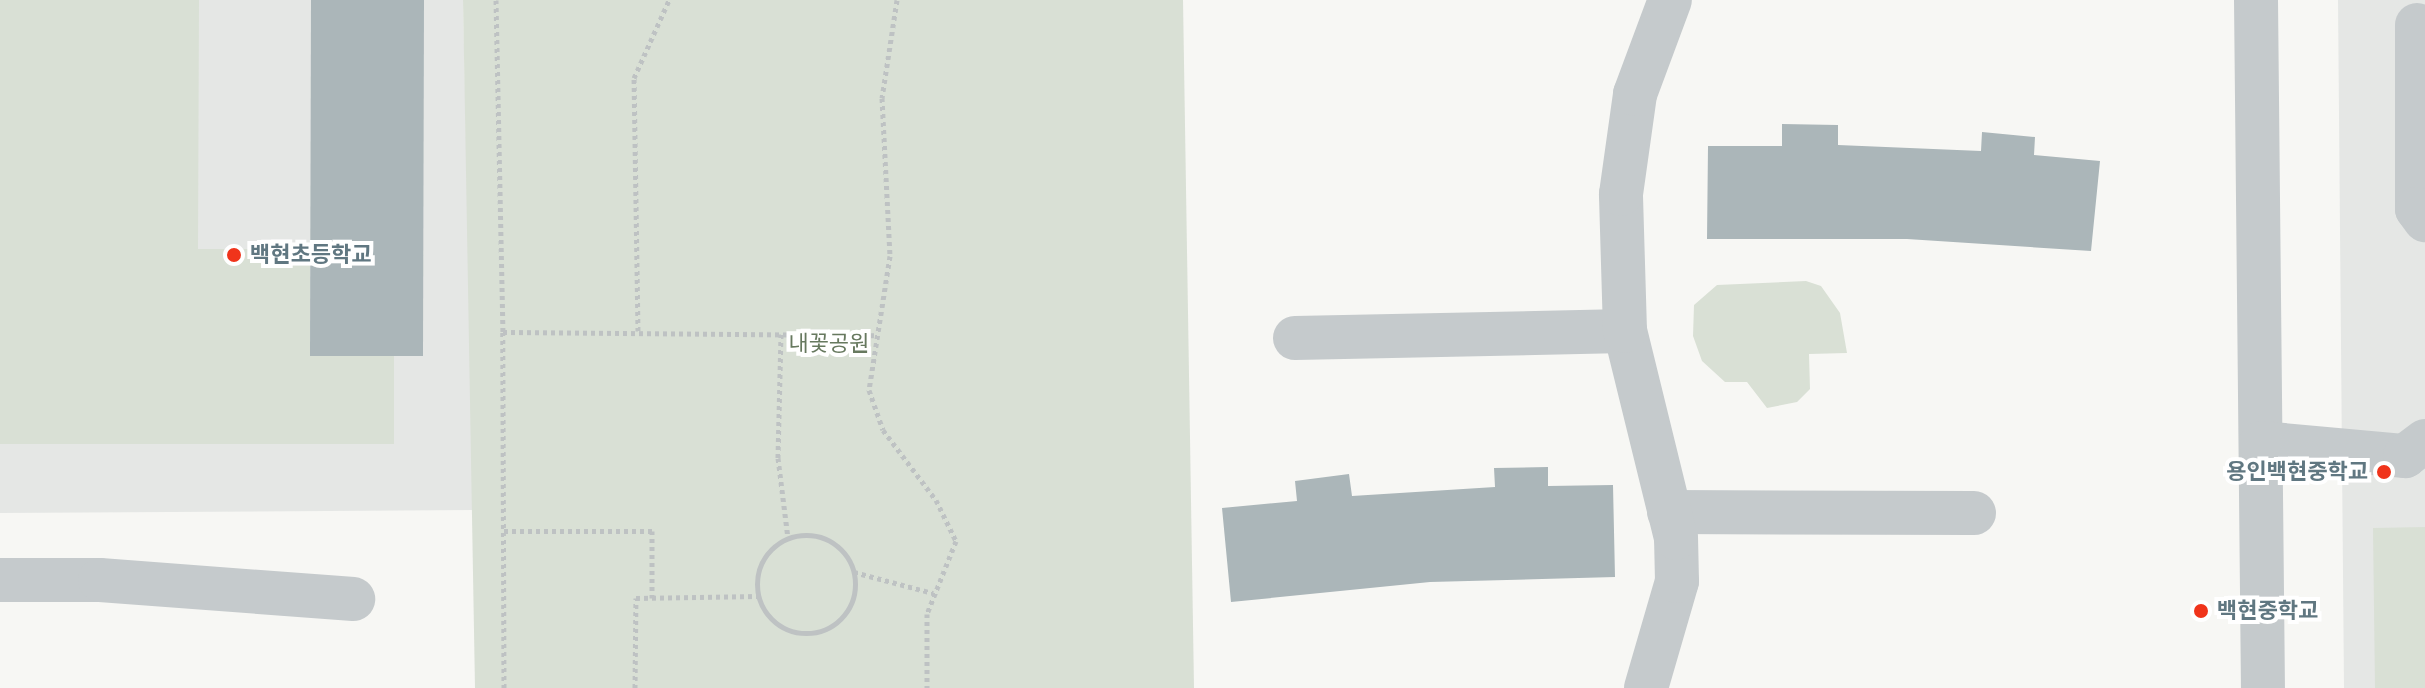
<!DOCTYPE html>
<html>
<head>
<meta charset="utf-8">
<style>
	body { margin:0 }
	#map { position:relative; width:2425px; height:688px; overflow:hidden; background:#f7f7f4; font-family:Poppins,"Noto Sans KR",sans-serif }
	div>[style] { position:absolute }
	.built>* { inset:0; background:#e5e7e5 }
	.green>* { inset:0; background:#d9e0d5 }
	.building>* { inset:0; background:#abb6b9 }
	.path>* { height:5px; margin-top:-2.5px; transform-origin:0; background:repeating-linear-gradient(90deg,#bec2c3 0 4px,transparent 0 8px) }
	.path>.ring { margin:-2.5px; padding:0; box-sizing:content-box; background:none; border:5px solid #bec2c3; border-radius:50% }
	.minor>* { height:44px; margin:-22px; padding:0 22px; transform-origin:22px; border-radius:22px; background:#c5cacc }
	.dots>* { width:22px; height:22px; translate:-50% -50%; box-sizing:border-box; border:4px solid #fff; border-radius:50% }
	span { translate:-50% -50%; white-space:nowrap; text-align:center; line-height:1.15; -webkit-text-stroke:8px #fff; paint-order:stroke }
	.poi-label { font-size:22px; color:#607781; font-weight:700 }
	.left { translate:0 -50%; text-align:left }
	.right { translate:-100% -50%; text-align:right }
	.park-label { font-size:22px; color:#67795f }
</style>
</head>
<body>
<div id="map">
	<div class="built">
		<div style="clip-path:polygon(0 0,463px 0,474px 510px,0 513px)"></div>
		<div style="clip-path:polygon(2338px 0,2425px 0,2425px 688px,2344px 688px)"></div>
	</div>
	<div class="green">
		<div style="clip-path:polygon(0 0,199px 0,198px 249px,310px 249px,310px 356px,394px 356px,394px 444px,0 444px)"></div>
		<div style="clip-path:polygon(463px 0,1183px 0,1194px 688px,475px 688px)"></div>
		<div style="clip-path:polygon(1806px 281px,1821px 286px,1840px 313px,1847px 353px,1809px 354px,1810px 389px,1797px 402px,1767px 408px,1747px 382px,1725px 382px,1702px 361px,1693px 336px,1694px 305px,1717px 285px)"></div>
		<div style="clip-path:polygon(2425px 527px,2425px 688px,2375px 688px,2373px 528px)"></div>
	</div>
	<div class="building">
		<div style="clip-path:polygon(311px 0,424px 0,423px 356px,310px 356px)"></div>
		<div style="clip-path:polygon(1782px 124px,1838px 125px,1838px 145px,1981px 151px,1982px 132px,2035px 137px,2034px 155px,2100px 161px,2091px 251px,1907px 239px,1707px 239px,1708px 146px,1782px 146px)"></div>
		<div style="clip-path:polygon(1548px 467px,1548px 486px,1613px 485px,1615px 577px,1430px 582px,1231px 602px,1222px 508px,1297px 501px,1295px 481px,1349px 474px,1352px 496px,1495px 487px,1494px 468px)"></div>
	</div>
	<div class="path">
		<div style="left:496px;top:0;width:332px;rotate:88.8deg"></div>
		<div style="left:897px;top:0;width:99px;rotate:98.7deg"></div>
		<div style="left:882px;top:98px;width:158px;rotate:87.1deg"></div>
		<div style="left:890px;top:256px;width:136px;rotate:98.9deg"></div>
		<div style="left:869px;top:390px;width:42px;rotate:70.7deg"></div>
		<div style="left:883px;top:430px;width:88px;rotate:52.9deg"></div>
		<div style="left:936px;top:500px;width:46px;rotate:64deg"></div>
		<div style="left:956px;top:541px;width:79px;rotate:111.7deg"></div>
		<div style="left:927px;top:614px;width:74px;rotate:90deg"></div>
		<div style="left:638px;top:331px;width:253px;rotate:-90.9deg"></div>
		<div style="left:634px;top:78px;width:85px;rotate:-65.8deg"></div>
		<div style="left:781px;top:334px;width:124px;rotate:91.4deg"></div>
		<div style="left:778px;top:458px;width:81px;rotate:82.9deg"></div>
		<div style="left:504px;top:531px;width:148px"></div>
		<div style="left:652px;top:531px;width:67px;rotate:90deg"></div>
		<div class="ring" style="left:757px;top:535px;width:93px;height:93px"></div>
		<div style="left:854px;top:572px;width:82px;rotate:14.9deg"></div>
		<div style="left:504px;top:688px;width:356px;rotate:-90.2deg"></div>
		<div style="left:503px;top:332px;width:371px;rotate:0.5deg"></div>
		<div style="left:635px;top:688px;width:90px;rotate:-89.4deg"></div>
		<div style="left:636px;top:598px;width:123px;rotate:-0.9deg"></div>
	</div>
	<div class="minor">
		<div style="left:2256px;top:0;width:688px;rotate:89.42deg"></div>
		<div style="left:2417px;top:25px;width:184px;rotate:90deg"></div>
		<div style="left:2417px;top:209px;width:14px;rotate:54deg"></div>
		<div style="left:1295px;top:338px;width:330px;rotate:-1.2deg"></div>
		<div style="left:2261px;top:443px;width:145px;rotate:5.2deg"></div>
		<div style="left:2405px;top:456px;width:25px;rotate:-37deg"></div>
		<div style="left:1669px;top:512px;width:305px;rotate:0.2deg"></div>
		<div style="left:0;top:580px;width:100px"></div>
		<div style="left:100px;top:580px;width:254px;rotate:4.3deg"></div>
		<div style="left:1646px;top:688px;width:111px;rotate:-73.8deg"></div>
		<div style="left:1677px;top:581px;width:43px;rotate:-91.3deg"></div>
		<div style="left:1676px;top:538px;width:213px;rotate:-103.8deg"></div>
		<div style="left:1625px;top:331px;width:137px;rotate:-91.7deg"></div>
		<div style="left:1621px;top:194px;width:101px;rotate:-82deg"></div>
		<div style="left:1635px;top:94px;width:100px;rotate:-69.6deg"></div>
	</div>
	<div class="dots">
		<div style="left:234px;top:255px;background:#f0341b"></div>
		<div style="left:2384px;top:472px;background:#f0341b"></div>
		<div style="left:2201px;top:611px;background:#f0341b"></div>
	</div>
	<div class="poi-label">
		<span class="left" style="left:250px;top:255px">백현초등학교</span>
		<span class="right" style="left:2368px;top:472px">용인백현중학교</span>
		<span class="left" style="left:2217px;top:611px">백현중학교</span>
	</div>
	<div class="park-label">
		<span style="left:829px;top:344px">내꽃공원</span>
	</div>
</div>
</body>
</html>
